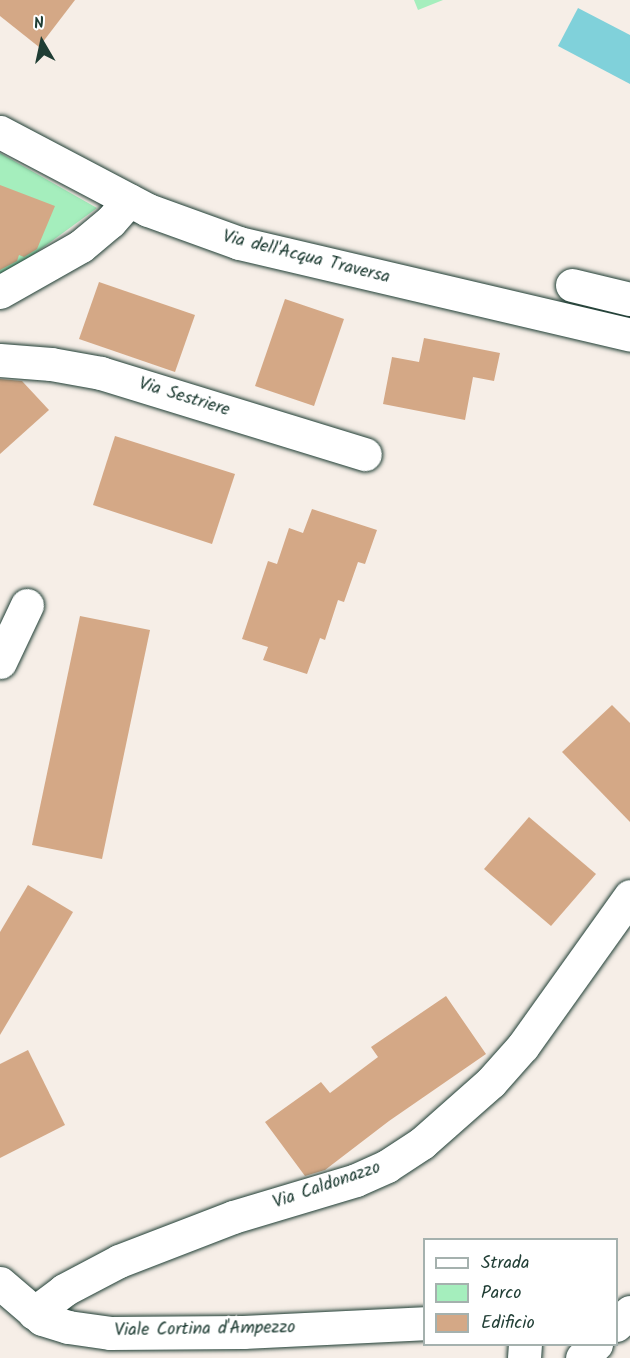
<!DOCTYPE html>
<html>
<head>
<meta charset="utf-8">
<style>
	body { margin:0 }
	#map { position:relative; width:630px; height:1358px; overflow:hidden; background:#f6eee7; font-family:Kalam,sans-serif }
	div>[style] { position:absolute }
	.green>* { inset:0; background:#a5eebd }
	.water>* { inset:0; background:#80d1da }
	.building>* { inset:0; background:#d4a886 }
	.roads { filter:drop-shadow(0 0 2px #1f3d34) drop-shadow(0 0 2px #1f3d34) }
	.minor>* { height:33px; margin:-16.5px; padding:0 16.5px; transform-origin:16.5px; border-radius:16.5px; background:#fff }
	span { translate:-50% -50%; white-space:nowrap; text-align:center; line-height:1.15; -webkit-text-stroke:4.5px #fff; paint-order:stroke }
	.street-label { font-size:18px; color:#1f3d34 }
	.legend { position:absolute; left:423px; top:1238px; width:195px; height:108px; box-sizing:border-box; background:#fff; border:2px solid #a5b1ae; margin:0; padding:8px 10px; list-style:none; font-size:18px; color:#1f3d34 }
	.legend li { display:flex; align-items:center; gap:12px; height:30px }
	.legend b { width:30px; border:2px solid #a5b1ae }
	.north { position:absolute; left:12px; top:12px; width:60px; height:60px; -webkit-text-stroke:4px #fff; paint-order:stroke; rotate:351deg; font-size:16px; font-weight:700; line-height:24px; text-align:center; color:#1f3d34 }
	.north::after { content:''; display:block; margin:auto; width:21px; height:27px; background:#1f3d34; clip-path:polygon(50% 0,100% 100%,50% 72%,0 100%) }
</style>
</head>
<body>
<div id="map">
	<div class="green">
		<div style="clip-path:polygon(414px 0,443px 0,418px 10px)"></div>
		<div style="clip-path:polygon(0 153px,97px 208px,0 279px)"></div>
	</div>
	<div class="water">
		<div style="clip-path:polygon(578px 8px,630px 35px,630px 84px,558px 46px)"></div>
	</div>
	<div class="building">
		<div style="clip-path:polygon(0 0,75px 0,39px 47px,0 16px)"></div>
		<div style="clip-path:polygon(0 185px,55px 206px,37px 249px,24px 257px,19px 255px,17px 261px,0 270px)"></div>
		<div style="clip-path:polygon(99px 282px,195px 315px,175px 372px,79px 339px)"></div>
		<div style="clip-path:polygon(285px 299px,344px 319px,314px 406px,255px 386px)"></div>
		<div style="clip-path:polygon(424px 338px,500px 353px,494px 381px,473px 377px,465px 420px,383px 404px,392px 357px,419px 362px)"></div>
		<div style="clip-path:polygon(0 379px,22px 381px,49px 410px,0 454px)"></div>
		<div style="clip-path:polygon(115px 436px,235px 474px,212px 544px,93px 505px)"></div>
		<div style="clip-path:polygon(312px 509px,377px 530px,365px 564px,358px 562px,344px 602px,338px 600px,325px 640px,320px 638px,307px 674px,263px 660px,268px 647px,242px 639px,268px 561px,277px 564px,289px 528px,303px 533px)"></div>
		<div style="clip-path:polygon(80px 616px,150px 630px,102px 859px,32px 845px)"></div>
		<div style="clip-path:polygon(612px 705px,630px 723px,630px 822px,562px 752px)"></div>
		<div style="clip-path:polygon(529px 817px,596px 874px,551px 926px,484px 869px)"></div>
		<div style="clip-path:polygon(28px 885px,73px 912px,0 1035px,0 932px)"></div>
		<div style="clip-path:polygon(446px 996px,486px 1054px,389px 1121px,325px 1170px,305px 1176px,265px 1122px,321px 1082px,330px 1093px,378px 1057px,371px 1047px)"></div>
		<div style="clip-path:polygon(28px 1050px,65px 1125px,0 1158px,0 1064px)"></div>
	</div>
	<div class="roads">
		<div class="minor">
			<div style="left:0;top:132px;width:167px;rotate:27.8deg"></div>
			<div style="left:148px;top:210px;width:97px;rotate:19.9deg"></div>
			<div style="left:239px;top:243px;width:402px;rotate:13.2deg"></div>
			<div style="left:572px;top:285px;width:60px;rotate:13.6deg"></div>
			<div style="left:0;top:292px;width:93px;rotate:-29.6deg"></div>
			<div style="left:81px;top:246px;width:38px;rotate:-40deg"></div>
			<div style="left:110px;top:222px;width:29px;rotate:-49deg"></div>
			<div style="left:0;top:360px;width:51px;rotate:4.5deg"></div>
			<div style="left:51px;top:364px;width:51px;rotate:10.2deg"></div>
			<div style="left:101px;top:373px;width:276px;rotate:17.1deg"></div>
			<div style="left:0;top:662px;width:63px;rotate:-64.7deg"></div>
			<div style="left:0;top:1283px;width:55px;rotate:40.6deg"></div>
			<div style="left:42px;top:1319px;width:27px;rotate:17deg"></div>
			<div style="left:68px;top:1327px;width:42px;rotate:8.1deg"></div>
			<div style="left:110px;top:1333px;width:133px;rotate:-0.4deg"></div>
			<div style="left:243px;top:1332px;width:181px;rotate:-2.8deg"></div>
			<div style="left:34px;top:1313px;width:38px;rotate:-37deg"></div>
			<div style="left:64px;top:1290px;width:62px;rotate:-27.8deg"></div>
			<div style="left:119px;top:1261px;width:122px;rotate:-21.1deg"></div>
			<div style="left:233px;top:1217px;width:128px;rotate:-16.7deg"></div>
			<div style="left:356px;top:1180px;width:34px;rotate:-24deg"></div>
			<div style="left:387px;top:1166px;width:42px;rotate:-33.3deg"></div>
			<div style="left:422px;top:1143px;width:92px;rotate:-41.5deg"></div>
			<div style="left:491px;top:1082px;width:48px;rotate:-48.4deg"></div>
			<div style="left:523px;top:1046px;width:184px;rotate:-54.5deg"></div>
			<div style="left:616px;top:1325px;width:19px;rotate:-43deg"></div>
			<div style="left:524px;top:1358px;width:14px;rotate:-86deg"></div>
			<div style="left:582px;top:1358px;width:20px;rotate:-45deg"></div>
		</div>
	</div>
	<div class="street-label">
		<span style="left:306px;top:258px;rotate:14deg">Via dell'Acqua Traversa</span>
		<span style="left:184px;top:398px;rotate:17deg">Via Sestriere</span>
		<span style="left:327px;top:1186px;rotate:-19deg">Via Caldonazzo</span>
		<span style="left:205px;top:1330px;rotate:-1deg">Viale Cortina d'Ampezzo</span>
	</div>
	<ul class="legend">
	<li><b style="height:8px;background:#fff"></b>Strada</li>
	<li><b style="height:16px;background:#a5eebd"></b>Parco</li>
	<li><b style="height:16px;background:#d4a886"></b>Edificio</li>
	</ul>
	<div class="north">N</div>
</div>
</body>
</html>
